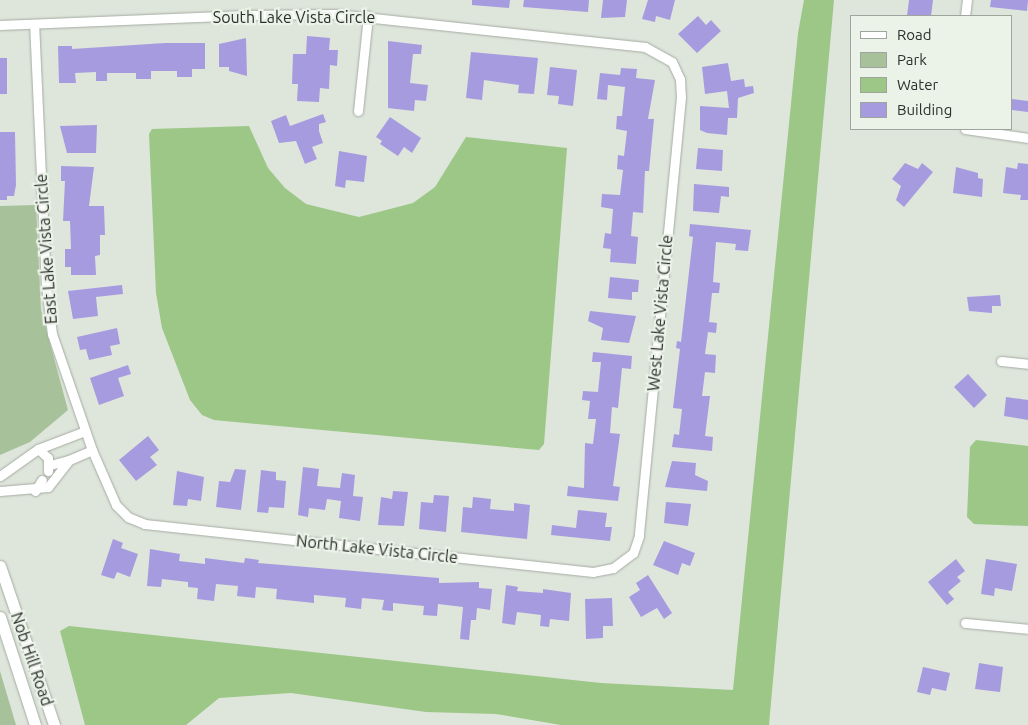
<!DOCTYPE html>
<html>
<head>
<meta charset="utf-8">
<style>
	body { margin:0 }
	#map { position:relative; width:1028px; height:725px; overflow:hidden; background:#dee5db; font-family:Ubuntu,sans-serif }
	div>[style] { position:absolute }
	.green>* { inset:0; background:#a7c29b }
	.water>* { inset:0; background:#9cc787 }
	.building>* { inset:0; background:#a79be0 }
	.roads { filter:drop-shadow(0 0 1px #a5aca2) drop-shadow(0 0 1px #a5aca2) }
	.minor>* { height:9px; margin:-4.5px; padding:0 4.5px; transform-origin:4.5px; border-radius:4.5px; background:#fff }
	.secondary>* { height:11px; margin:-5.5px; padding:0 5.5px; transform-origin:5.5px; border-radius:5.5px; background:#fff }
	span { translate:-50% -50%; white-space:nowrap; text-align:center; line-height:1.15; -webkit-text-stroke:4.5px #ebf2e8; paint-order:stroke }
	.street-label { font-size:16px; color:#2d2f2c }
	.legend { position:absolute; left:850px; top:15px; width:162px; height:115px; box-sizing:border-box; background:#ebf2e8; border:1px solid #9fa49d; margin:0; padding:6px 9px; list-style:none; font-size:15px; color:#2d2f2c }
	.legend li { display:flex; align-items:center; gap:10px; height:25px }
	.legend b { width:25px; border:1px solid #9fa49d }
</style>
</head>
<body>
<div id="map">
	<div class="green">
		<div style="clip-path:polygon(36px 205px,41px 310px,68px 410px,30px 442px,0 455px,0 206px)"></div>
		<div style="clip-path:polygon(0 671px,16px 725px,0 725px)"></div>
	</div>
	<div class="water">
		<div style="clip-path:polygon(804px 0,834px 0,769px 725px,561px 725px,496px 714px,426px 712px,291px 693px,219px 698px,186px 725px,85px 725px,60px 631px,69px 626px,601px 683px,733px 690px,798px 33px)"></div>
		<div style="clip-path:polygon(249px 126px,268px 168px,285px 188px,306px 204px,359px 217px,413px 203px,435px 187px,466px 137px,567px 148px,544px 444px,539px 450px,214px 420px,202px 415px,190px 400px,162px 328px,156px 293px,149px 134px,152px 129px)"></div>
		<div style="clip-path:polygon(976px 440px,1028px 446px,1028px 526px,974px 524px,967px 517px,970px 447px)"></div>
	</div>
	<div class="building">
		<div style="clip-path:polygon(472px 0,510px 0,509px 8px,472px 5px)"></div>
		<div style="clip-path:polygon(524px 0,589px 0,588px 12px,523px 7px)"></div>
		<div style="clip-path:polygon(603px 0,627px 0,625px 17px,601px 18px)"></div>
		<div style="clip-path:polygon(648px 0,675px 0,670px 20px,656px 16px,655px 22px,642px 19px)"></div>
		<div style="clip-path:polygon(909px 0,933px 0,931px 16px,907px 16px)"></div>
		<div style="clip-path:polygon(991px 0,1028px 0,1027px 11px,990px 7px)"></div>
		<div style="clip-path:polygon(698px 16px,706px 25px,711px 20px,721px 31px,697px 53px,678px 34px)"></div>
		<div style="clip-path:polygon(307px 36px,330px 38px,329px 50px,338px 50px,337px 66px,330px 65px,329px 89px,320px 88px,319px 102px,297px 101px,298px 84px,292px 84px,293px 54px,306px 54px)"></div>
		<div style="clip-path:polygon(246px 38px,247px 76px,229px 71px,229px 67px,219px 67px,219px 44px)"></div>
		<div style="clip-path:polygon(388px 41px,422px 45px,421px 54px,413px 54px,410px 83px,428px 85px,426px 101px,415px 100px,414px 111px,388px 108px)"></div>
		<div style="clip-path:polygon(165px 43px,205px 43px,205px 69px,192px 69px,192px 77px,177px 77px,177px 71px,151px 71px,151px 79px,136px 79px,136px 73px,107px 73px,107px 81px,96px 81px,96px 72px,75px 73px,76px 83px,59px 83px,58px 46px,72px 46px,72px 49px)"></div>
		<div style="clip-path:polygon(471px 52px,538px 58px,534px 94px,518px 93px,519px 85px,484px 80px,482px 100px,466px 98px)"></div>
		<div style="clip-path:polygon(0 58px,7px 58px,7px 94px,0 94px)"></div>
		<div style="clip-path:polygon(728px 63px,731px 81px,744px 79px,745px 87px,753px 86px,754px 93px,738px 98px,737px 118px,728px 118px,727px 135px,707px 133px,700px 130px,700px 106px,729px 108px,727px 91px,705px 94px,702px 67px)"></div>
		<div style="clip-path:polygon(550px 67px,577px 70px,573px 106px,558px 104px,559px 96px,547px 95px)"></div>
		<div style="clip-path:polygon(621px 68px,637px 69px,636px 78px,655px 80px,648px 119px,654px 119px,649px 171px,645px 171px,643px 213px,633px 212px,631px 236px,638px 237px,636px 264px,610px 262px,611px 249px,603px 248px,605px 233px,611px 234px,613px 209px,601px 207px,602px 194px,620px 195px,623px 170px,617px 169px,618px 155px,624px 156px,627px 131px,616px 129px,617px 116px,622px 116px,625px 87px,608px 85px,607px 100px,597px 99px,600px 73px,620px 75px)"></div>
		<div style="clip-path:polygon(1012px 99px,1028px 101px,1028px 112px,1012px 110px)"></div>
		<div style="clip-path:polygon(323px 114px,326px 122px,319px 124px,319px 131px,323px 143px,312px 147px,317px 159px,305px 164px,296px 141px,279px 143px,271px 121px,286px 115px,290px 126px)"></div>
		<div style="clip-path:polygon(390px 117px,421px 138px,412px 153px,404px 147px,398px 156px,380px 144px,382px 141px,376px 137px)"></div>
		<div style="clip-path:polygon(97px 125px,96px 153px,67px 153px,60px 126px)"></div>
		<div style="clip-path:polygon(0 132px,15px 132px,16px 185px,14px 196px,7px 196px,7px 200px,0 200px)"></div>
		<div style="clip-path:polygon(698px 148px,723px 150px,722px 171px,696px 169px)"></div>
		<div style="clip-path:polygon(339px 151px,367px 156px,364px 182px,346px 180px,345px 188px,335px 186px)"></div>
		<div style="clip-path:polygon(905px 163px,918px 169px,922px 163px,933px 172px,904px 207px,896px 200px,901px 186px,892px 179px)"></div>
		<div style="clip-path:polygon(1018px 163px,1028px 164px,1028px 200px,1020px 200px,1021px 195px,1003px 193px,1006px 167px,1017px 169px)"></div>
		<div style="clip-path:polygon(61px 166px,94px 167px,89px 206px,104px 206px,105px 235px,100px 235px,100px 255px,95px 256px,96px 275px,71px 275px,71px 267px,65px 267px,65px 249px,71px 249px,70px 221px,63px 221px,65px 181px,61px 181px)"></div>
		<div style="clip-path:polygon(956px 167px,978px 173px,978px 178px,983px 179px,982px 197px,953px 193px)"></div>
		<div style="clip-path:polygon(694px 184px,729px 187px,729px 197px,721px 196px,719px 213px,693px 211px)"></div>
		<div style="clip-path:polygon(690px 224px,751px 230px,748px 251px,735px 250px,736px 244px,716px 242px,713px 282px,720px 283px,719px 293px,712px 293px,709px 322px,717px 323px,716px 333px,708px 332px,705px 354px,716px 355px,715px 373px,705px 372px,702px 396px,710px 396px,705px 436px,713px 437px,712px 451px,672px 447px,674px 434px,679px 435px,682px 409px,673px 408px,680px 349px,676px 348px,677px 341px,681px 342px,693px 237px,689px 236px)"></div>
		<div style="clip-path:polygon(610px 277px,639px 280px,638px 292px,632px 292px,632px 300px,608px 298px)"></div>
		<div style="clip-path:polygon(122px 285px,123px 294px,96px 297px,98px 316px,73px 319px,68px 291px)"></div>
		<div style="clip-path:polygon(1000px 295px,1001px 306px,992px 306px,992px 313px,969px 311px,967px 297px)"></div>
		<div style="clip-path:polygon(590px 311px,636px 316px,629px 343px,601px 340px,603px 328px,588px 321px)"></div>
		<div style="clip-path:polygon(117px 328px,120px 344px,110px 346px,112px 355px,89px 360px,86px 349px,80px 350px,77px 337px)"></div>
		<div style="clip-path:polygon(593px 352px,632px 356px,631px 369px,622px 368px,618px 408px,612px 407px,610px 433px,620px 434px,613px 486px,620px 487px,618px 501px,567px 496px,568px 486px,584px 488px,585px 443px,593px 444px,596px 419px,588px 419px,590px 401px,582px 400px,583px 391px,598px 392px,601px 362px,592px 362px)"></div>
		<div style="clip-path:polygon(128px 365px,131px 374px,118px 378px,124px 396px,99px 405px,90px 378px)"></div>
		<div style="clip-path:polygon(968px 374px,987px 395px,974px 408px,954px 387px)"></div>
		<div style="clip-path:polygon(1006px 397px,1028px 400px,1028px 420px,1004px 416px)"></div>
		<div style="clip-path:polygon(148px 436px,159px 450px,150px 457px,157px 465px,136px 481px,119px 460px)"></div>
		<div style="clip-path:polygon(672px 461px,696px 463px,695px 475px,708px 481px,707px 491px,665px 487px)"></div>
		<div style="clip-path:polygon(303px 467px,319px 469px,317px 486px,340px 488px,342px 473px,355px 475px,353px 496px,363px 497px,360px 521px,339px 518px,341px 501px,327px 499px,325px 510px,309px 508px,308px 517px,298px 515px)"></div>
		<div style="clip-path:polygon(235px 469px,246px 470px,241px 510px,216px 507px,219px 481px,230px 482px)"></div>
		<div style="clip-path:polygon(261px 470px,276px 472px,276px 480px,286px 481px,284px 508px,269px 507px,268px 513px,257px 512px)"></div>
		<div style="clip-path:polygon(177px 471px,204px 477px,201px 501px,188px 499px,187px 506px,173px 505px)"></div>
		<div style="clip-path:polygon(393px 491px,408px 492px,404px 526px,378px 525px,381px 497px,392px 499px)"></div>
		<div style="clip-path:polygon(434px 495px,449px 496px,446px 532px,419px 529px,421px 502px,433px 503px)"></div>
		<div style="clip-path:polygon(473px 497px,491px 499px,490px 509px,514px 511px,514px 503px,530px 505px,527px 539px,461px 532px,463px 507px,472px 508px)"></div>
		<div style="clip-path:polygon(666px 502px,691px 504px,688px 526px,664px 523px)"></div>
		<div style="clip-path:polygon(578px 510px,607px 513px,605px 527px,612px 527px,610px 541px,551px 535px,552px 525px,576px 528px)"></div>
		<div style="clip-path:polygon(113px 539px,123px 543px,121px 548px,138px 554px,130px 577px,117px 572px,114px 579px,101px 575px)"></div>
		<div style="clip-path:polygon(664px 541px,695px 553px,690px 566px,682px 563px,678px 575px,653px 565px)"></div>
		<div style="clip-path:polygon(150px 549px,180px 554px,179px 561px,205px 564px,205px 558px,244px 563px,245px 558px,259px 560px,258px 563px,439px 578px,439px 583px,479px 582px,479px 588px,492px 589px,490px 610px,477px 608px,476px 620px,471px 620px,469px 640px,460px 639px,463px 607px,438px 604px,437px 616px,423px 615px,424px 606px,393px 603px,393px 611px,382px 610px,384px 600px,362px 598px,361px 609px,345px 607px,346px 598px,314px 595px,314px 603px,276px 599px,277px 589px,256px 587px,255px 598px,237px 596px,238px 586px,216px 584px,214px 601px,197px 599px,198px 588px,188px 587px,188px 582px,162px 579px,161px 587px,147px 586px)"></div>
		<div style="clip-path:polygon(956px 559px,965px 571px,957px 577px,961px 581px,948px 592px,954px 599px,947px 605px,928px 582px)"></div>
		<div style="clip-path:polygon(986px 559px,1017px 564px,1012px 591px,995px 588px,994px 596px,981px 594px)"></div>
		<div style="clip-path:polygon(648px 575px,672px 613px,664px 619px,657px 608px,641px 617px,629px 597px,640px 590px,636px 583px)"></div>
		<div style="clip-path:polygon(506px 585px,518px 587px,517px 591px,543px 593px,543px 589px,571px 593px,569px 621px,550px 619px,549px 627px,540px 626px,541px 615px,517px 612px,515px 625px,502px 623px)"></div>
		<div style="clip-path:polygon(612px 598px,613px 626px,603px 626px,603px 638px,586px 639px,585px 599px)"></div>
		<div style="clip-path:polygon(979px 663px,1003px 667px,1000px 692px,975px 689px)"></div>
		<div style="clip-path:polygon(923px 667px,950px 673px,946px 691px,932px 688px,930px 695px,917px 692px)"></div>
	</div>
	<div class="roads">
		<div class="minor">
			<div style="left:965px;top:16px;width:16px;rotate:-83deg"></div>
			<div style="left:0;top:25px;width:247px;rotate:-2.3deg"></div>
			<div style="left:247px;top:15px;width:89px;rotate:-0.6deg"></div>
			<div style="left:336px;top:14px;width:311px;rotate:6.1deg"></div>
			<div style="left:645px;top:47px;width:31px;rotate:29deg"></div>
			<div style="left:672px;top:62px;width:19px;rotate:65deg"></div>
			<div style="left:680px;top:79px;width:18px;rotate:87deg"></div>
			<div style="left:681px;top:97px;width:441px;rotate:95.5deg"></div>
			<div style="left:639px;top:536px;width:18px;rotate:109deg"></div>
			<div style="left:633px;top:553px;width:25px;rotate:143deg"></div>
			<div style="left:613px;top:568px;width:20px;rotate:169deg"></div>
			<div style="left:593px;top:572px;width:451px;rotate:-173.9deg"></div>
			<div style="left:145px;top:524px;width:18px;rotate:-158deg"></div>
			<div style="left:128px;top:517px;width:17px;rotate:-135deg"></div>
			<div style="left:116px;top:505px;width:60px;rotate:-113.6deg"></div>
			<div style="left:92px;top:450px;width:123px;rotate:-109deg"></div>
			<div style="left:52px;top:334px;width:48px;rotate:-97.1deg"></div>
			<div style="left:46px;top:286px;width:262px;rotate:-92.6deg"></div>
			<div style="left:358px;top:111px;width:96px;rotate:-84deg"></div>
			<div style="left:965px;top:129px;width:64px;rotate:8.1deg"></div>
			<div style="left:1001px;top:361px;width:27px;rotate:6deg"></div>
			<div style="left:38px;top:449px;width:13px;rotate:42deg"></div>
			<div style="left:48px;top:458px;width:13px;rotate:90deg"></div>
			<div style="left:50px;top:465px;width:20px;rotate:-15deg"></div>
			<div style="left:0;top:476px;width:47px;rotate:-35.4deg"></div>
			<div style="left:38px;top:449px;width:50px;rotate:-21deg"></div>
			<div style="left:0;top:491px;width:48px;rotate:-4.8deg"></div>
			<div style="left:48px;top:487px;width:34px;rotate:-52deg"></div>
			<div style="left:69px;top:460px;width:25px;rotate:-23deg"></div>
			<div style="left:35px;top:491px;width:13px;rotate:-58deg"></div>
			<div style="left:965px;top:623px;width:63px;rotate:5.4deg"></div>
		</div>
		<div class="secondary">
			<div style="left:0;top:566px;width:168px;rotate:71.2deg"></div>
			<div style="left:0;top:617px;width:114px;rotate:72deg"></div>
		</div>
	</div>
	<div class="street-label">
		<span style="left:294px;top:17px">South Lake Vista Circle</span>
		<span style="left:46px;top:249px;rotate:-94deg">East Lake Vista Circle</span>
		<span style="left:660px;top:313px;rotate:-85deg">West Lake Vista Circle</span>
		<span style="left:377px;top:549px;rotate:6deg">North Lake Vista Circle</span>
		<span style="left:32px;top:659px;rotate:71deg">Nob Hill Road</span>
	</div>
	<ul class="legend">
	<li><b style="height:6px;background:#fff"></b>Road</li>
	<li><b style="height:14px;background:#a7c29b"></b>Park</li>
	<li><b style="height:14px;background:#9cc787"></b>Water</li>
	<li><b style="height:14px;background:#a79be0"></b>Building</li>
	</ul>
</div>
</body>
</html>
